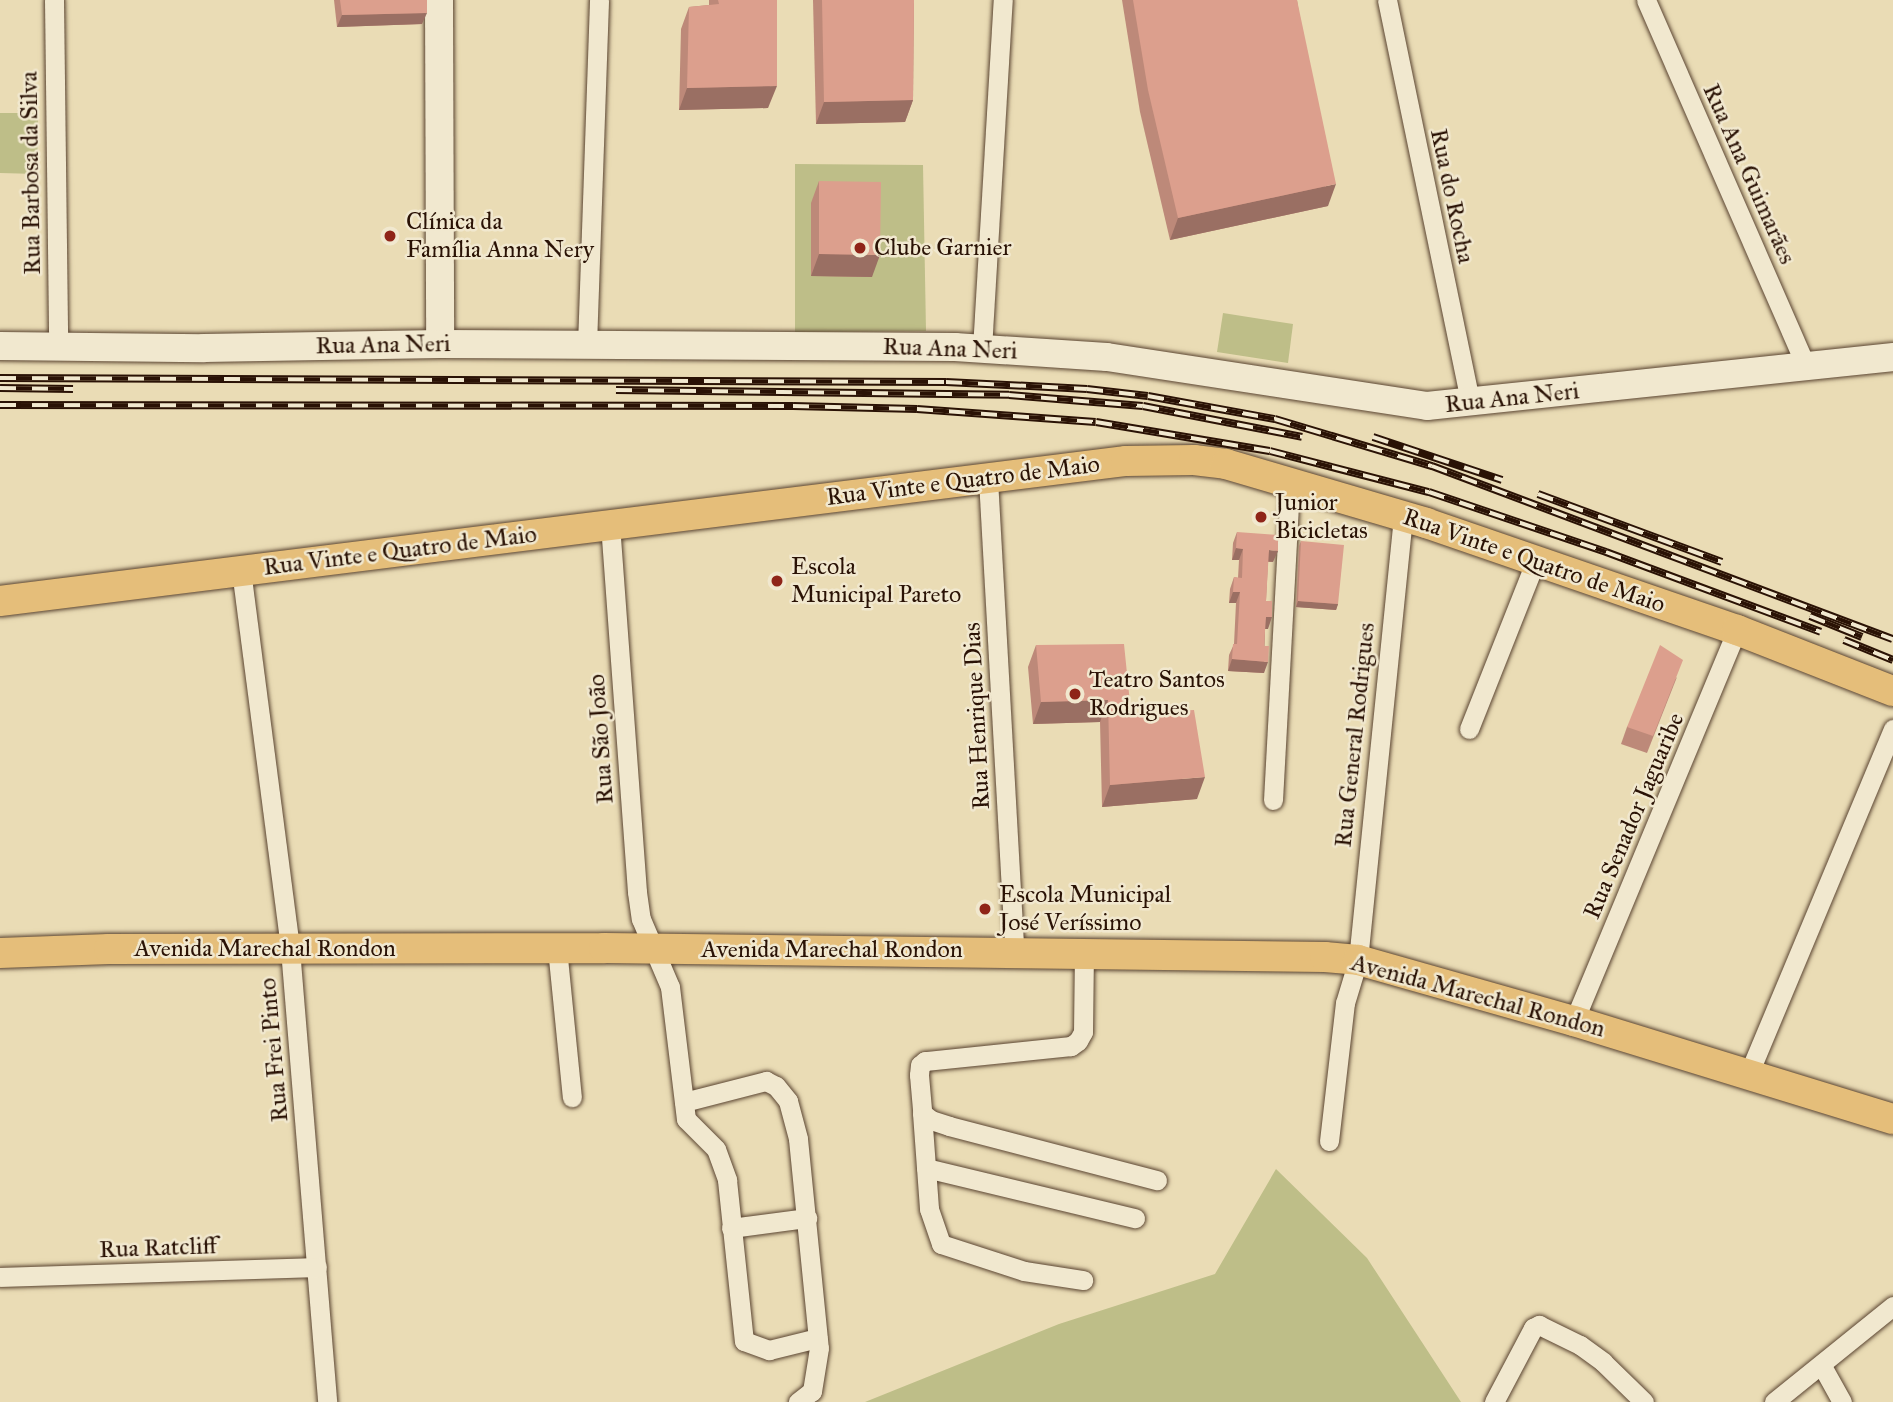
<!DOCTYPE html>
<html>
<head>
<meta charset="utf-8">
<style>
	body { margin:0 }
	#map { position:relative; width:1893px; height:1402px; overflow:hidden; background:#eadcb5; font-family:"IM FELL Great Primer",serif }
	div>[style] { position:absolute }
	.green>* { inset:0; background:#bebe88 }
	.roads { filter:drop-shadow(0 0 2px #5a4431) drop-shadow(0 0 2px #5a4431) }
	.street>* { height:19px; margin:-9.5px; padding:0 9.5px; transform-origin:9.5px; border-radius:9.5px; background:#f1e8cf }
	.secondary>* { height:28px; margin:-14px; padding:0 14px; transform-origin:14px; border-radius:14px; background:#f1e8cf }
	.primary>* { height:30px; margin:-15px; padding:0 15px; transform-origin:15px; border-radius:15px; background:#e5be7a }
	.rail>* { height:8px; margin-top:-4px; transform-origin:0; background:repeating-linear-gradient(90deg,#f1e8cf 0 16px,#2a1205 0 32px); box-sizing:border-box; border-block:2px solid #2a1205 }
	.wall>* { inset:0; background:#bd8979 }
	.shaded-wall>* { inset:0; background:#9a6f63 }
	.building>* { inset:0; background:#dc9f8d }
	.dots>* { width:19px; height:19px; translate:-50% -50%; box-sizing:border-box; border:4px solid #f1e8cf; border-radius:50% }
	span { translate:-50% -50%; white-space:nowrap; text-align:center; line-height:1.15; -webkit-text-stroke:5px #f1e8cf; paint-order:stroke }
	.street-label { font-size:24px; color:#2a1205 }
	.poi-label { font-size:24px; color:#2a1205 }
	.left { translate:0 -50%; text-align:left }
</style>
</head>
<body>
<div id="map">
	<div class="green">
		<div style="clip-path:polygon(0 113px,38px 113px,37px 174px,0 173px)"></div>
		<div style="clip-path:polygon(795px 164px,923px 165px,926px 331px,795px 332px)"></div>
		<div style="clip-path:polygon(1223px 313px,1293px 324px,1288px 363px,1217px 352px)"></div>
		<div style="clip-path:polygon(1276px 1169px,1367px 1258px,1461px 1402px,865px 1402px,1059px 1324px,1215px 1274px)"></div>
	</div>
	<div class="roads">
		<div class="street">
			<div style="left:54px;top:0;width:346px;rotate:89.3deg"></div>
			<div style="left:1387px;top:0;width:410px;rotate:78.3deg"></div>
			<div style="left:1646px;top:0;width:400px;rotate:66.4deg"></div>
			<div style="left:587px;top:345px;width:345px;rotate:-88deg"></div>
			<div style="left:982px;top:349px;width:350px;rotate:-86.6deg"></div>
			<div style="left:988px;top:479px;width:473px;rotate:86.8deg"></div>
			<div style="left:610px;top:524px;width:369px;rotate:85.8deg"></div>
			<div style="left:637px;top:892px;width:27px;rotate:82deg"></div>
			<div style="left:641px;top:919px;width:74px;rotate:66.9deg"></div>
			<div style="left:670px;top:987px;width:133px;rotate:83.1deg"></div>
			<div style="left:686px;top:1119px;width:42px;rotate:45deg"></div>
			<div style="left:716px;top:1149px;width:33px;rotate:70deg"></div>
			<div style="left:727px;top:1180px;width:162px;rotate:84deg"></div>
			<div style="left:744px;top:1341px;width:27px;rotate:20deg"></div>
			<div style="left:769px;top:1350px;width:50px;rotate:-13.8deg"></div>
			<div style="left:241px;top:570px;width:382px;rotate:82.6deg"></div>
			<div style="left:290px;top:949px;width:455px;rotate:85.3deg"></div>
			<div style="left:1469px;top:729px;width:182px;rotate:-68.4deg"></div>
			<div style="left:1273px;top:800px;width:317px;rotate:-86.9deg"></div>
			<div style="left:557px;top:948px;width:150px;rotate:84.3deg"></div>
			<div style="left:1084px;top:951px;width:81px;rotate:90.7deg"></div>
			<div style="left:1083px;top:1032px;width:10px;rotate:119deg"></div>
			<div style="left:1078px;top:1041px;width:9px;rotate:144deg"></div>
			<div style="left:1071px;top:1046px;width:147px;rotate:174.1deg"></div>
			<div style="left:925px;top:1061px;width:6px;rotate:141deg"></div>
			<div style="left:920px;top:1065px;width:10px;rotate:96deg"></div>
			<div style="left:919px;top:1075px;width:38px;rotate:85deg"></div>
			<div style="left:922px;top:1113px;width:11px;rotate:38deg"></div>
			<div style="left:931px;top:1120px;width:19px;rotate:18deg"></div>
			<div style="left:949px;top:1126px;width:215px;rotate:14.6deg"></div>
			<div style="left:1574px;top:1021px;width:424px;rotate:-67.4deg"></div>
			<div style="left:1749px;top:1073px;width:373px;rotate:-67.3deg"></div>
			<div style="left:684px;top:1102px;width:85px;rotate:-14.4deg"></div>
			<div style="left:766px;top:1081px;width:11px;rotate:27deg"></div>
			<div style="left:776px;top:1086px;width:19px;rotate:51deg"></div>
			<div style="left:788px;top:1101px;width:39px;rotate:75deg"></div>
			<div style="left:798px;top:1139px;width:210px;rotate:84.3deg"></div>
			<div style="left:819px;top:1348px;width:44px;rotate:99.2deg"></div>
			<div style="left:812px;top:1391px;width:18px;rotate:142deg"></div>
			<div style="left:922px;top:1113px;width:96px;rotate:85.8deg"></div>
			<div style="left:929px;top:1209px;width:37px;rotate:71deg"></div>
			<div style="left:941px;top:1244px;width:87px;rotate:18deg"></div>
			<div style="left:1024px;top:1271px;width:60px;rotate:8.7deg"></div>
			<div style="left:1329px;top:1141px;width:139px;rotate:-83.4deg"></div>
			<div style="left:1345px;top:1003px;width:45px;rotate:-73.2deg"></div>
			<div style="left:1358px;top:960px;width:446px;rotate:-84.2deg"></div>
			<div style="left:926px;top:1168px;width:215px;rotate:13.5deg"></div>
			<div style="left:731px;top:1228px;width:77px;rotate:-7.5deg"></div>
			<div style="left:0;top:1277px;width:317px;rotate:-1.8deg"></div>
			<div style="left:1822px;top:1366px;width:41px;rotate:60.9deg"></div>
			<div style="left:1494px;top:1402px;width:84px;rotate:-62.2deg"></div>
			<div style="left:1533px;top:1328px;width:7px;rotate:-27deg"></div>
			<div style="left:1539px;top:1325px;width:46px;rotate:26deg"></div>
			<div style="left:1580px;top:1345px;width:29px;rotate:36deg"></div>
			<div style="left:1603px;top:1362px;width:57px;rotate:44.3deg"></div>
			<div style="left:1774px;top:1402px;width:153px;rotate:-38.9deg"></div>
		</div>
		<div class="secondary">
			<div style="left:439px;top:0;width:344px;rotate:89.8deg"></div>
			<div style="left:0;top:346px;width:204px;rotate:0.6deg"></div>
			<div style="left:204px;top:348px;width:236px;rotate:-1deg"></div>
			<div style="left:440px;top:344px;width:515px;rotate:0.33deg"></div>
			<div style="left:955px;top:347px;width:152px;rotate:3.8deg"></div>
			<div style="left:1107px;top:357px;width:324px;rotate:8.7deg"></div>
			<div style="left:1427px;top:406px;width:469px;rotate:-6deg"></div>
		</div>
		<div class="primary">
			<div style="left:0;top:601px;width:1135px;rotate:-7.09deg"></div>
			<div style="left:1126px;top:461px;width:68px;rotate:-0.8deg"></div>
			<div style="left:1194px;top:460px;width:32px;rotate:7deg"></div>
			<div style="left:1226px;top:464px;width:209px;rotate:16.4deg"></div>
			<div style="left:1426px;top:523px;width:329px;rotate:19deg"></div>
			<div style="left:1737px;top:630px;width:168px;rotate:21.4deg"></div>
			<div style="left:0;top:953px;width:109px;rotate:-2.1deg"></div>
			<div style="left:109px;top:949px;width:495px;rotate:-0.1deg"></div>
			<div style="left:604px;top:948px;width:721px;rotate:0.72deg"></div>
			<div style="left:1325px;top:957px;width:33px;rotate:5deg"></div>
			<div style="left:1358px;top:960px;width:224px;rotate:15.8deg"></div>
			<div style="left:1574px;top:1021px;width:334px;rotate:17.1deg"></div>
		</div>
	</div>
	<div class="rail">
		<div style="left:0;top:378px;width:946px;rotate:0.24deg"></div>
		<div style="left:946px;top:382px;width:141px;rotate:2.8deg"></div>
		<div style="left:1087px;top:389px;width:61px;rotate:6.5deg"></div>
		<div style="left:1148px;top:396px;width:129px;rotate:10.3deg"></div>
		<div style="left:1275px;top:419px;width:164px;rotate:16.7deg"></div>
		<div style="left:1432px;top:466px;width:492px;rotate:20.6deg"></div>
		<div style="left:0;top:388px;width:73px;rotate:0.8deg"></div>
		<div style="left:616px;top:390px;width:393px;rotate:0.7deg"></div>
		<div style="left:1009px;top:395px;width:134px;rotate:4.7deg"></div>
		<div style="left:1143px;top:406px;width:162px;rotate:11deg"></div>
		<div style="left:0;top:405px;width:793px;rotate:0.07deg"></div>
		<div style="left:793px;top:406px;width:124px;rotate:1.4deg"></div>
		<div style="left:917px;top:409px;width:179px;rotate:4.2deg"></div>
		<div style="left:1096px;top:422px;width:176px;rotate:9.5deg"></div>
		<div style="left:1270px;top:451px;width:164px;rotate:14.5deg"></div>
		<div style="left:1429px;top:492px;width:187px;rotate:18.7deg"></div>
		<div style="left:1606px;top:552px;width:229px;rotate:20.4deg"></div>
		<div style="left:1373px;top:437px;width:136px;rotate:18.4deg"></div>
		<div style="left:1538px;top:494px;width:196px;rotate:20.3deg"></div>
		<div style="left:1810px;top:616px;width:56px;rotate:22deg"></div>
		<div style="left:1844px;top:640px;width:53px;rotate:22.2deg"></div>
	</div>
	<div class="wall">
		<div style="clip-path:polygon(334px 0,427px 0,422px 24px,337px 27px)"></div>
		<div style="clip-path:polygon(709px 0,777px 0,768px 108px,679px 110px,681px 29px,689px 7px,709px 5px)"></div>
		<div style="clip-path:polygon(813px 0,914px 0,913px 100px,905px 122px,816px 124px)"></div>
		<div style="clip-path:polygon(1122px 0,1297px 0,1328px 206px,1170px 240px,1140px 112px)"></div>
		<div style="clip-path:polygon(819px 181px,872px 277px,811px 276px,811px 203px)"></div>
		<div style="clip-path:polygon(1237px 532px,1273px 562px,1268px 562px,1266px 601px,1268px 629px,1265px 629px,1264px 673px,1228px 671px,1229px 655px,1234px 644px,1236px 603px,1229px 603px,1230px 589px,1234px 577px,1238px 578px,1239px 560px,1232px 560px,1233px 543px)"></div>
		<div style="clip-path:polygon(1301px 541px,1338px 604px,1336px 610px,1296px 607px,1299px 546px)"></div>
		<div style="clip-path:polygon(1036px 645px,1131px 713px,1197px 799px,1102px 807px,1100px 722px,1033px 724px,1028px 667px)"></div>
		<div style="clip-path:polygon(1677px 677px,1647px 753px,1621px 744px,1627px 727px)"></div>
	</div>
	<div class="shaded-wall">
		<div style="clip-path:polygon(427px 13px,422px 24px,337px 27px,342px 15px)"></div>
		<div style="clip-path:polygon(777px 86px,768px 108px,679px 110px,687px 88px)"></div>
		<div style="clip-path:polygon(913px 100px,905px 122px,816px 124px,824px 102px)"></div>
		<div style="clip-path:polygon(1336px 184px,1328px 206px,1170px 240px,1178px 218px)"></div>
		<div style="clip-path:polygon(819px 254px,880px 255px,872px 277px,811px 276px)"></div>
		<div style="clip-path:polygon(1236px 548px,1243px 549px,1239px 560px,1232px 560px)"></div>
		<div style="clip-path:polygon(1269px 550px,1278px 551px,1273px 562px,1265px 561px)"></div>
		<div style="clip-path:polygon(1233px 592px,1240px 592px,1236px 603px,1229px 603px)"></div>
		<div style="clip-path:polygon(1298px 601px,1338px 604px,1336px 610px,1296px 607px)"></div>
		<div style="clip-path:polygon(1266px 617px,1272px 617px,1268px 629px,1262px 629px)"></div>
		<div style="clip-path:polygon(1232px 659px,1268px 662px,1264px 673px,1228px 671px)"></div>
		<div style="clip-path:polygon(1108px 700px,1100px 722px,1033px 724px,1041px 702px)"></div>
		<div style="clip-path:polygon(1205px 777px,1197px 799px,1102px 807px,1110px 785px)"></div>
	</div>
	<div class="building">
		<div style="clip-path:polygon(340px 0,427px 0,427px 13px,342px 15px)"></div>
		<div style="clip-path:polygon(718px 0,777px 0,777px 86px,687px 88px,689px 7px,719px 4px)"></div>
		<div style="clip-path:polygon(822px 0,914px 0,913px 100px,824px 102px)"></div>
		<div style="clip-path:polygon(1133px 0,1297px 0,1336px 184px,1178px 218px,1148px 90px)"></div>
		<div style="clip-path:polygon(819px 181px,881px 182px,880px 255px,819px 254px)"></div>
		<div style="clip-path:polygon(1237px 532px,1278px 535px,1278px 551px,1269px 550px,1266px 601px,1272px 601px,1272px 617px,1266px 617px,1264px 646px,1269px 646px,1268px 662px,1232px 659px,1233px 644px,1237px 644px,1240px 592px,1233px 592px,1234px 577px,1242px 578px,1243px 549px,1236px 548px)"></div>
		<div style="clip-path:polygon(1301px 541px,1344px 545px,1338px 604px,1298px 601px)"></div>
		<div style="clip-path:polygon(1124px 644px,1131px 713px,1194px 710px,1205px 777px,1110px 785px,1108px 700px,1041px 702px,1036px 645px)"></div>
		<div style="clip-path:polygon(1660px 645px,1683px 660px,1653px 736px,1627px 727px)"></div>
	</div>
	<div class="dots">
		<div style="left:390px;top:236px;background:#8f2418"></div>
		<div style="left:860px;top:248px;background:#8f2418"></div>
		<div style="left:1261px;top:517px;background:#8f2418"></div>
		<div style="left:777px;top:581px;background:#8f2418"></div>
		<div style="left:1075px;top:694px;background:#8f2418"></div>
		<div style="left:985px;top:909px;background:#8f2418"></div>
	</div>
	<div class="street-label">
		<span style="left:31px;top:173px;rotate:-91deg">Rua Barbosa da Silva</span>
		<span style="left:1749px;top:174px;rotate:66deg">Rua Ana Guimarães</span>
		<span style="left:1452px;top:196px;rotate:78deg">Rua do Rocha</span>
		<span style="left:383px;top:345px;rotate:-1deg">Rua Ana Neri</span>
		<span style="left:950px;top:349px;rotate:2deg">Rua Ana Neri</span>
		<span style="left:1512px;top:398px;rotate:-6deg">Rua Ana Neri</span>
		<span style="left:963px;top:481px;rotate:-7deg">Rua Vinte e Quatro de Maio</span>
		<span style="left:400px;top:551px;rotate:-7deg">Rua Vinte e Quatro de Maio</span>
		<span style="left:1534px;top:561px;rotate:19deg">Rua Vinte e Quatro de Maio</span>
		<span style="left:977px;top:716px;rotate:-93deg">Rua Henrique Dias</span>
		<span style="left:1355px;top:735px;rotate:-84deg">Rua General Rodrigues</span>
		<span style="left:601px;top:739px;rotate:-94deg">Rua São João</span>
		<span style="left:1634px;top:816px;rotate:-67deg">Rua Senador Jaguaribe</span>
		<span style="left:265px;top:949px">Avenida Marechal Rondon</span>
		<span style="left:832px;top:950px">Avenida Marechal Rondon</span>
		<span style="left:1478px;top:996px;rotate:15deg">Avenida Marechal Rondon</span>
		<span style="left:274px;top:1050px;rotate:-95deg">Rua Frei Pinto</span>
		<span style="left:158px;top:1248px;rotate:-2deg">Rua Ratcliff</span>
	</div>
	<div class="poi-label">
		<span class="left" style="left:406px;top:236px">Clínica da<br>Família Anna Nery</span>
		<span class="left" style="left:874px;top:248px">Clube Garnier</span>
		<span class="left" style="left:1275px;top:517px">Junior<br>Bicicletas</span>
		<span class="left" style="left:791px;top:581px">Escola<br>Municipal Pareto</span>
		<span class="left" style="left:1089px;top:694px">Teatro Santos<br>Rodrigues</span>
		<span class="left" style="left:999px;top:909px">Escola Municipal<br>José Veríssimo</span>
	</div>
</div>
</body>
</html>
